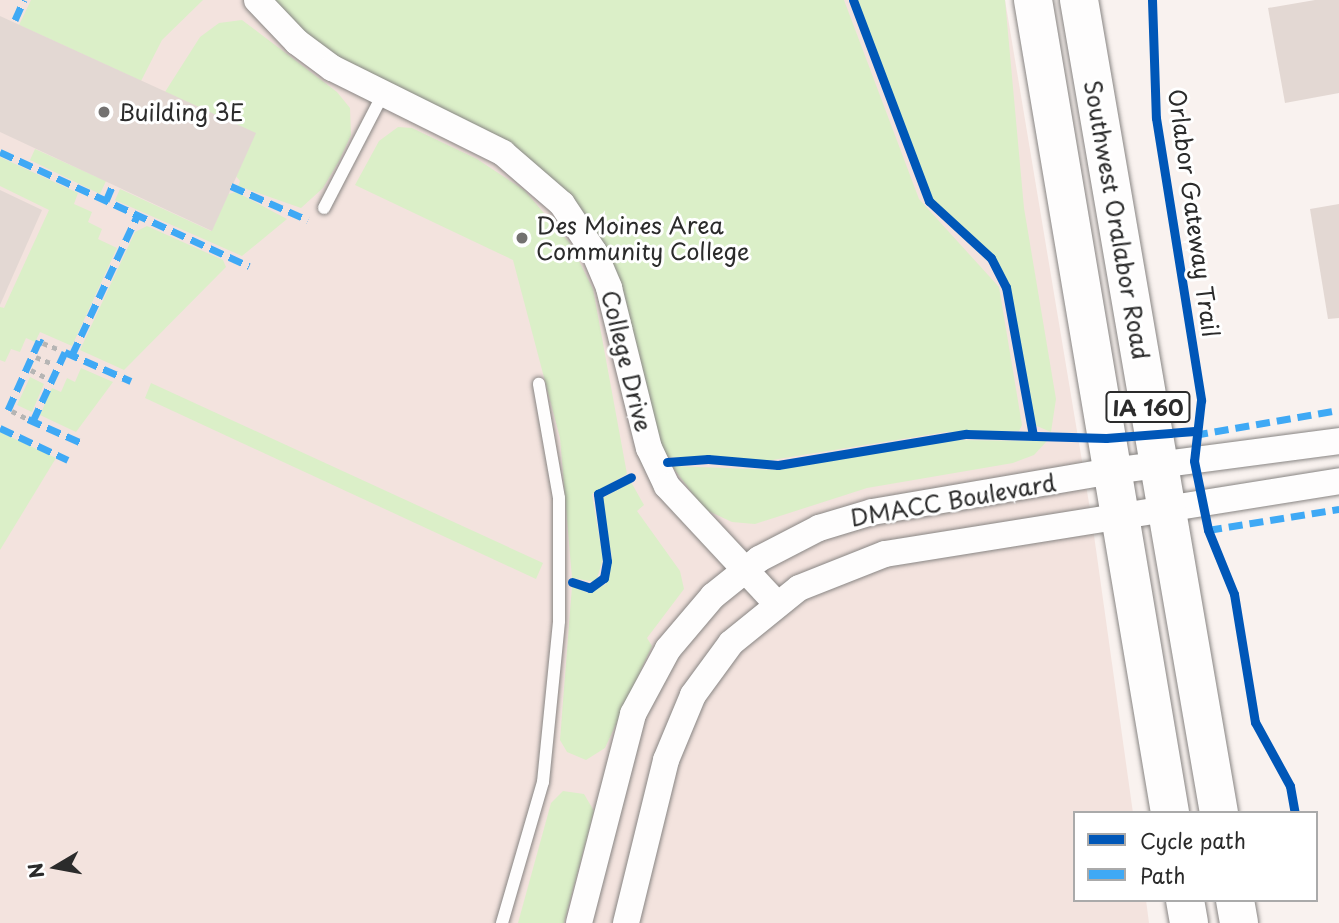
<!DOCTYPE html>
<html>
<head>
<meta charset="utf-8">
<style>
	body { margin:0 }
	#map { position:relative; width:1339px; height:923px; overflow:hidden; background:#f9f2ef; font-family:"Playpen Sans",sans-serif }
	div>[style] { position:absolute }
	.built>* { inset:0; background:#f3e3de }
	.green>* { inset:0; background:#dbefc8 }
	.building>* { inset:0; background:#e3d8d3 }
	.path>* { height:4.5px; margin-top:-2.25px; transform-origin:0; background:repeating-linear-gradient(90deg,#b6b5b4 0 5px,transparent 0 10px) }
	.roads { filter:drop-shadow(0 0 2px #888583) drop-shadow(0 0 2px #888583) }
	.lane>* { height:12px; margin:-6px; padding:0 6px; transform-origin:6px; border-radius:6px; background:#fefdfd }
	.street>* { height:26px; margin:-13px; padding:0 13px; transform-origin:13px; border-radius:13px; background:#fefdfd }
	.primary>* { height:38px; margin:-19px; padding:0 19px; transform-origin:19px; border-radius:19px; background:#fefdfd }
	.quiet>* { height:7px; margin-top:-3.5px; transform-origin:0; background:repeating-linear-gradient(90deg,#3fa9f5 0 14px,transparent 0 21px) }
	.cycleway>* { height:9px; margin:-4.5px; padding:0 4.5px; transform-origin:4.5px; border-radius:4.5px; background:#0057b8 }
	.dots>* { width:19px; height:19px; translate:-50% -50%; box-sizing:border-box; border:4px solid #fff; border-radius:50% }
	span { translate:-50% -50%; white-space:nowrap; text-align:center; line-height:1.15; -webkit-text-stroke:6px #fff; paint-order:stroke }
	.shield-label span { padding:2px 5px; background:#fff; border:2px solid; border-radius:5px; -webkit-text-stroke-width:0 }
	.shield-label { font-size:21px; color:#2b2b2b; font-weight:700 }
	.poi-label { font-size:23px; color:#2b2b2b }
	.left { translate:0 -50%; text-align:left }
	.street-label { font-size:23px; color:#2b2b2b }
	.legend { position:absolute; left:1073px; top:811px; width:245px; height:91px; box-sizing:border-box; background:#fff; border:2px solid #aaa; margin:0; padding:9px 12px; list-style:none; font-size:21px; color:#2b2b2b }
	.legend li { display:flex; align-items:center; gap:14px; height:35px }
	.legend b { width:35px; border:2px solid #aaa }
	.north { position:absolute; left:21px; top:832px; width:70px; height:70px; -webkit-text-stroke:5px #fff; paint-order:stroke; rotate:260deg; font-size:19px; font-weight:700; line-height:28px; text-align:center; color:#2b2b2b }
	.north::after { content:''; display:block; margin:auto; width:24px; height:32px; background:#2b2b2b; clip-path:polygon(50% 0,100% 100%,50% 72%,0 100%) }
</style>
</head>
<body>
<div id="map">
	<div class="built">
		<div style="clip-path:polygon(0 0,1005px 0,1092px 521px,1133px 813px,1075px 813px,1075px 900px,1146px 900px,1149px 923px,0 923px)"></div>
	</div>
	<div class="green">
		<div style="clip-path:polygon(31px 0,203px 0,162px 40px,141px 81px,19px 25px)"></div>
		<div style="clip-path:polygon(268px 0,844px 0,919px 199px,999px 287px,1022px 425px,1019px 431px,946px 432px,766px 461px,665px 457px,585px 219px,326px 53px)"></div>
		<div style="clip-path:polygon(854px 0,1005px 0,1024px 208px,1056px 399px,1051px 432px,1032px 424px,1006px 280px,931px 200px)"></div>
		<div style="clip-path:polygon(242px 20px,337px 92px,350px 108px,351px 135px,339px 161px,323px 188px,301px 208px,238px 186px,240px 181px,165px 92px,200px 37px,219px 23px)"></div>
		<div style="clip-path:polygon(398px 127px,412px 128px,477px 159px,524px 190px,570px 243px,593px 289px,627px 474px,592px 494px,603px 559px,596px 582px,572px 578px,560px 438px,513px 260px,355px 185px,379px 141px)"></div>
		<div style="clip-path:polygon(35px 149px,106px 181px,100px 194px,30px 160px)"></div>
		<div style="clip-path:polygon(0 157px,78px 193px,74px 204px,92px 212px,88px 222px,102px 229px,98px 239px,117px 248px,72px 346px,40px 332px,35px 342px,26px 338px,20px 352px,11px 349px,5px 362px,0 360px,0 307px,4px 308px,49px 210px,0 186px)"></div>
		<div style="clip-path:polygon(120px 189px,211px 231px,228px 194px,236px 192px,287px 219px,242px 256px,115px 200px)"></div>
		<div style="clip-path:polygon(147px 226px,223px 260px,226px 267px,124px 370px,80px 350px,135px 232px)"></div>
		<div style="clip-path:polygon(81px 368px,113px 382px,76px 432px,40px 415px,52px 388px,61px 392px,67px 378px,75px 382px)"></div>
		<div style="clip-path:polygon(30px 377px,44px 384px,32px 412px,17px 405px)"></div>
		<div style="clip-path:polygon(151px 383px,543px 563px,536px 579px,145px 398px)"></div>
		<div style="clip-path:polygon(0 432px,56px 458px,0 550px)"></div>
		<div style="clip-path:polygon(956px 440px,1047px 441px,1034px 455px,1013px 463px,867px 488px,755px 524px,732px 522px,704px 509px,672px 466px,775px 470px)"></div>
		<div style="clip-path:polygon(631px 482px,644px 505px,637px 511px,680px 571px,684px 589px,647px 638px,652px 646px,605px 748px,586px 760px,567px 752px,560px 740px,572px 586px,588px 593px,606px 584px,612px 557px,601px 499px)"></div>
		<div style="clip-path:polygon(563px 791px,584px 794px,594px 811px,564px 923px,518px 923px,551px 803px)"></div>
	</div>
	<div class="building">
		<div style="clip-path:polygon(1315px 0,1339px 0,1339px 93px,1285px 103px,1268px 8px)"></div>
		<div style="clip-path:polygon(0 16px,256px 133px,212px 231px,0 132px)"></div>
		<div style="clip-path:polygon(0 190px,42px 210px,0 305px)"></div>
		<div style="clip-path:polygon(1339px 204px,1339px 318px,1328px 319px,1310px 209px)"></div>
	</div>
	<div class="path">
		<div style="left:43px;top:343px;width:18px;rotate:22deg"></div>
		<div style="left:36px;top:357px;width:18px;rotate:22deg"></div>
		<div style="left:31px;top:370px;width:18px;rotate:27deg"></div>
		<div style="left:12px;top:411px;width:18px;rotate:27deg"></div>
	</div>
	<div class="roads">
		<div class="lane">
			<div style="left:324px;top:208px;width:128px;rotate:-62.6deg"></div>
			<div style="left:502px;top:923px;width:147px;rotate:-73.8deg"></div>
			<div style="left:543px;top:782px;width:162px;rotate:-84.3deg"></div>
			<div style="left:559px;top:621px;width:123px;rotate:-90deg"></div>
			<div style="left:559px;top:498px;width:116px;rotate:-100deg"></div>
		</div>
		<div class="street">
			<div style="left:257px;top:0;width:58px;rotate:46.4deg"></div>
			<div style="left:297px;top:42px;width:44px;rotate:36.6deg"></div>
			<div style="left:332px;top:68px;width:191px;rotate:26.4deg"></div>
			<div style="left:503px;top:153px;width:78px;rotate:40.8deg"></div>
			<div style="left:562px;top:204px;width:58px;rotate:56.3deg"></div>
			<div style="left:594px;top:252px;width:39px;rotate:67deg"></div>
			<div style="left:609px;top:288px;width:165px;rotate:76deg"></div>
			<div style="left:649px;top:448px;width:42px;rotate:64.7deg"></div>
			<div style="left:667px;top:486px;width:160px;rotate:47deg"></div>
			<div style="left:579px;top:923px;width:216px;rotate:-75.5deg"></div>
			<div style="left:633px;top:714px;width:74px;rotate:-61.7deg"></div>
			<div style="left:668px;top:649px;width:70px;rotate:-49.7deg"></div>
			<div style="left:713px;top:596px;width:59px;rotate:-38.8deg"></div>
			<div style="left:759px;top:559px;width:68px;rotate:-27.3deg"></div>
			<div style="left:819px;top:528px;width:55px;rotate:-16.8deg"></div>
			<div style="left:872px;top:512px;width:243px;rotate:-9.7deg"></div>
			<div style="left:1112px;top:471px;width:229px;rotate:-7.5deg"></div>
			<div style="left:626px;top:923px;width:168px;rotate:-76.2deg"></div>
			<div style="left:666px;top:760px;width:70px;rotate:-67.4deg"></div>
			<div style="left:693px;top:695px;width:64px;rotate:-53.8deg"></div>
			<div style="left:731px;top:643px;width:87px;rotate:-39deg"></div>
			<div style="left:799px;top:588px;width:92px;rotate:-21.6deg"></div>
			<div style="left:885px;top:554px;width:460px;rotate:-9.1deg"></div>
		</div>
		<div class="primary">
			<div style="left:1033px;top:0;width:824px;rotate:80.43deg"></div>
			<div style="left:1079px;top:0;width:825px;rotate:80.23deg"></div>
			<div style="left:1185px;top:900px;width:23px;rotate:80deg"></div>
			<div style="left:1235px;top:900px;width:23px;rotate:80deg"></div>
		</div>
	</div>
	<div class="quiet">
		<div style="left:15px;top:20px;width:22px;rotate:-66deg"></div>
		<div style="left:0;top:152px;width:274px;rotate:24.6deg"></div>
		<div style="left:231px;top:186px;width:84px;rotate:23.8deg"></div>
		<div style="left:106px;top:201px;width:15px;rotate:-67deg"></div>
		<div style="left:72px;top:355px;width:153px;rotate:-64.9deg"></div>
		<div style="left:8px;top:410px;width:76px;rotate:-65.8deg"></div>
		<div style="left:39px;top:341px;width:4px;rotate:27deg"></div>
		<div style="left:28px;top:419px;width:59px;rotate:24deg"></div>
		<div style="left:33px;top:421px;width:76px;rotate:-65.1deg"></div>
		<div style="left:65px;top:352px;width:72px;rotate:23.7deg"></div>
		<div style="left:0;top:428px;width:75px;rotate:25.2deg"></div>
		<div style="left:1194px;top:435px;width:147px;rotate:-9.8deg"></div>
		<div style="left:1208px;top:530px;width:133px;rotate:-9.1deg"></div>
	</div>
	<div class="cycleway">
		<div style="left:853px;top:0;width:215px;rotate:69.3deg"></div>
		<div style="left:929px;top:201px;width:84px;rotate:42.6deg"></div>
		<div style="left:991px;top:258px;width:33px;rotate:63deg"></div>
		<div style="left:1006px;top:287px;width:151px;rotate:79.7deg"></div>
		<div style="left:1152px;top:0;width:118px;rotate:88.1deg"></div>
		<div style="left:1156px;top:118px;width:286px;rotate:80.9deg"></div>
		<div style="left:1201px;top:400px;width:61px;rotate:96.5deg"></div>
		<div style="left:1194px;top:461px;width:70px;rotate:78.5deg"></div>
		<div style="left:1208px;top:530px;width:69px;rotate:67.9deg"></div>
		<div style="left:1234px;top:594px;width:130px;rotate:80.7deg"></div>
		<div style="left:1255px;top:722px;width:73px;rotate:61.3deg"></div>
		<div style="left:1290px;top:786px;width:27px;rotate:80deg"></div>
		<div style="left:667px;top:462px;width:41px;rotate:-4.2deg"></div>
		<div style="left:708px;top:459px;width:70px;rotate:4.9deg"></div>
		<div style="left:778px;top:465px;width:191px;rotate:-9.4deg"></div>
		<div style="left:966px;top:434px;width:140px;rotate:1.6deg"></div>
		<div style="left:1106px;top:438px;width:89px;rotate:-4.5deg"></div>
		<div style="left:572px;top:582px;width:19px;rotate:18deg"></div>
		<div style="left:590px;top:588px;width:17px;rotate:-36deg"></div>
		<div style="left:604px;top:578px;width:17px;rotate:-80deg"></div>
		<div style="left:607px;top:561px;width:68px;rotate:-97.7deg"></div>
		<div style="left:598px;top:494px;width:37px;rotate:-27deg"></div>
	</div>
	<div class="dots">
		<div style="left:104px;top:112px;background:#737170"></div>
		<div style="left:522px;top:238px;background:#737170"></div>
	</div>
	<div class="shield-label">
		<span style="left:1148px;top:407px">IA 160</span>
	</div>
	<div class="poi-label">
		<span class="left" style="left:118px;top:112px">Building 3E</span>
		<span class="left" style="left:536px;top:238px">Des Moines Area<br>Community College</span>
	</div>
	<div class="street-label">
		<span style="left:1194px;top:213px;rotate:82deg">Orlabor Gateway Trail</span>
		<span style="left:1117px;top:220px;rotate:80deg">Southwest Oralabor Road</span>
		<span style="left:627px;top:361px;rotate:76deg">College Drive</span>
		<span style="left:953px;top:500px;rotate:-10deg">DMACC Boulevard</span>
	</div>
	<ul class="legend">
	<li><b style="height:9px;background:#0057b8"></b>Cycle path</li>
	<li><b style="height:9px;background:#3fa9f5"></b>Path</li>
	</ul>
	<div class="north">N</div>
</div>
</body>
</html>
